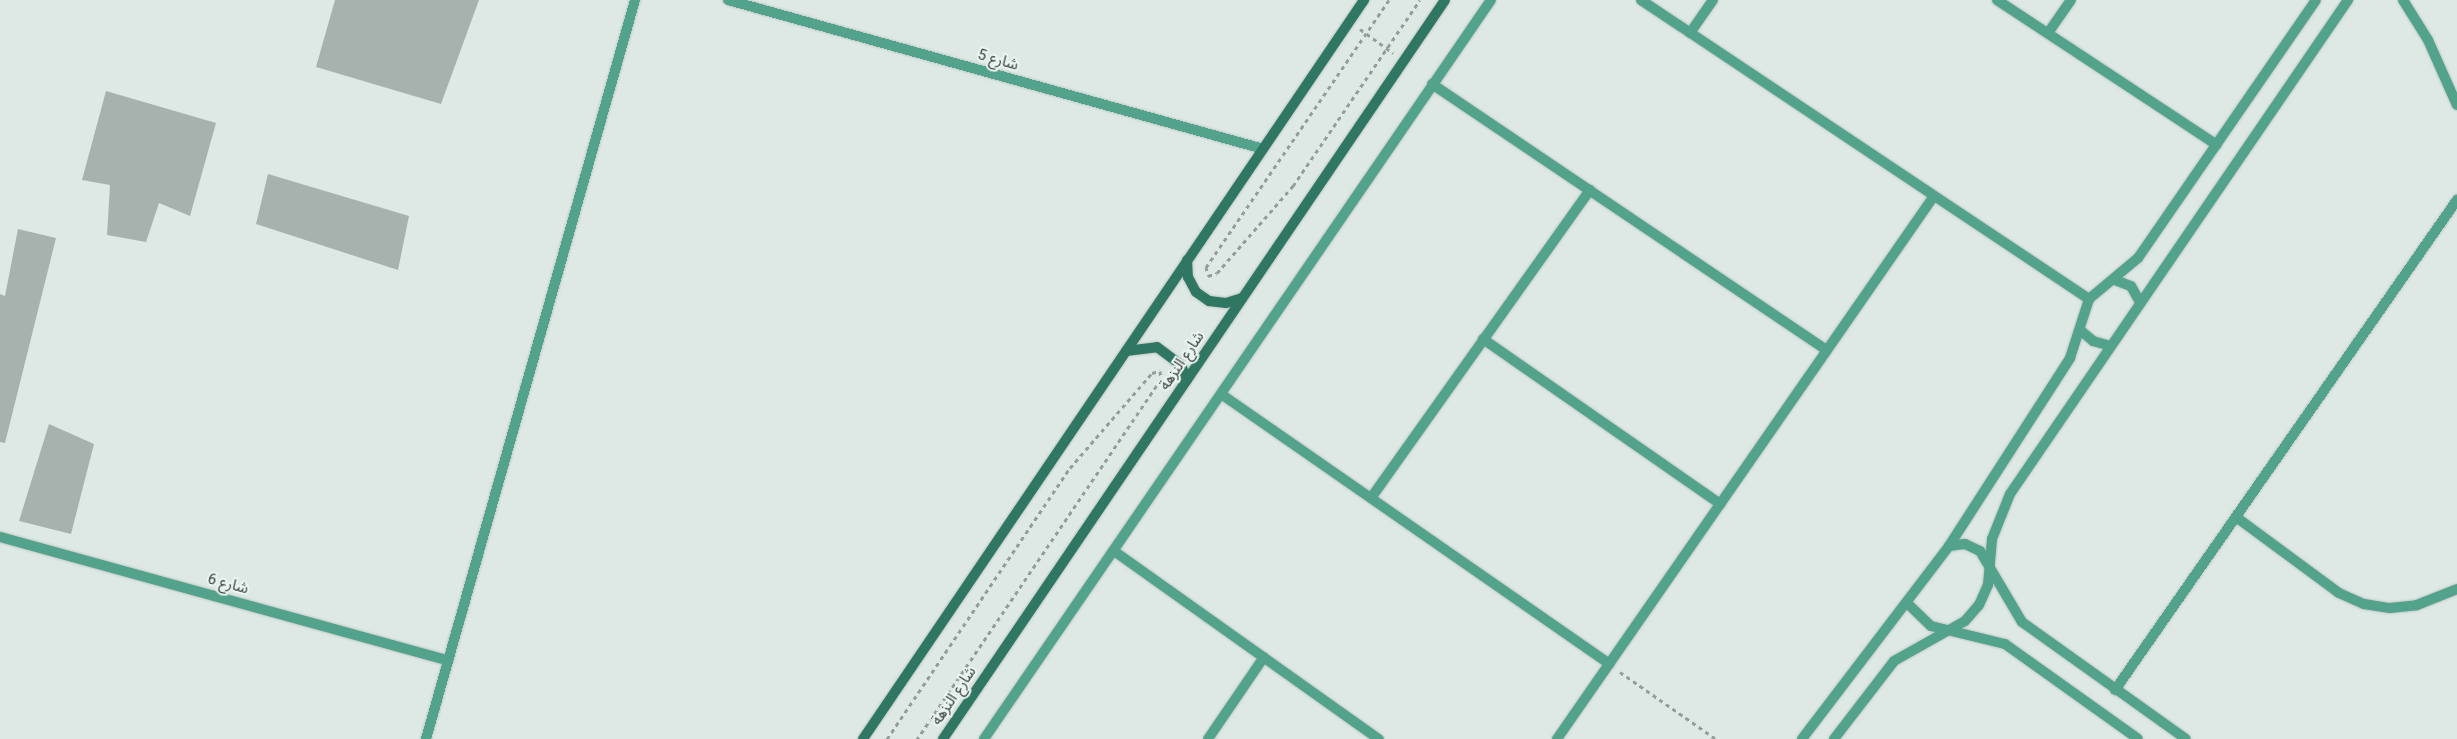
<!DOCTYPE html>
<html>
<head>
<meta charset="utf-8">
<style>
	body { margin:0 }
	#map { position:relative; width:2457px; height:739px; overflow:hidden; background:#dee9e5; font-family:Roboto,"Noto Sans Arabic",sans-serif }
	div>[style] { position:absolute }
	.building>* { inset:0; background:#a7b1ad }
	.path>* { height:3px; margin-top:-1.5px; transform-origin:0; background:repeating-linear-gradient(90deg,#959d99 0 4px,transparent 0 8px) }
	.roads { filter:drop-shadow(0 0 1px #bdc6c3) drop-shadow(0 0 1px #bdc6c3) }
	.street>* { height:10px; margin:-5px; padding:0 5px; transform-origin:5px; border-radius:5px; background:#53a28b }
	.secondary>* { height:10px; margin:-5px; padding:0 5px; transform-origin:5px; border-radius:5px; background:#307763 }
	span { translate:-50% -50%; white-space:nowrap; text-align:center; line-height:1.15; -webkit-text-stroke:4px #ebf6f2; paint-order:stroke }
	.street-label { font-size:15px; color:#373b39 }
</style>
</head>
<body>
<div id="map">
	<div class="building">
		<div style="clip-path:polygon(335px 0,479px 0,441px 104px,316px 67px)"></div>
		<div style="clip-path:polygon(106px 91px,216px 123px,190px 216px,159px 203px,146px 242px,107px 235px,110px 185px,82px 180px)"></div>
		<div style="clip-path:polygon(268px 174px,409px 216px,398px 270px,256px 224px)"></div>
		<div style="clip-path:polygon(18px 229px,56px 238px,5px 443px,0 442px,0 294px,5px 296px)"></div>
		<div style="clip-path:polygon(49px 424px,94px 444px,71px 534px,19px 521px)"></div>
	</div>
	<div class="path">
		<div style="left:1389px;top:0;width:324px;rotate:124.4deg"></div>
		<div style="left:1206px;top:267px;width:9px;rotate:77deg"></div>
		<div style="left:1208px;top:276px;width:9px;rotate:-18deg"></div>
		<div style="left:1217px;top:273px;width:116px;rotate:-48.9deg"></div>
		<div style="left:1293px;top:186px;width:225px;rotate:-55.7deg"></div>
		<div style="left:1360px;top:29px;width:41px;rotate:36deg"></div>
		<div style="left:1620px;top:672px;width:117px;rotate:34.9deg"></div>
		<div style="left:887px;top:739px;width:327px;rotate:-56deg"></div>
		<div style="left:1070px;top:468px;width:125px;rotate:-49.2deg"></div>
		<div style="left:1152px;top:373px;width:8px;rotate:-14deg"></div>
		<div style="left:1160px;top:371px;width:8px;rotate:83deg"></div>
		<div style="left:1161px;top:379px;width:435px;rotate:124.1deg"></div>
	</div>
	<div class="roads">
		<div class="street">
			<div style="left:728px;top:0;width:552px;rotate:15.55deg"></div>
			<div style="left:1641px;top:0;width:539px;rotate:33.72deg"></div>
			<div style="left:1997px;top:0;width:263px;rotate:33.4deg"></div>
			<div style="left:2403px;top:0;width:47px;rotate:58deg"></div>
			<div style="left:2428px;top:40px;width:71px;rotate:66deg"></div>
			<div style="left:1690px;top:33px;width:40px;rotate:-55.1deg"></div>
			<div style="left:2048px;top:33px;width:40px;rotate:-55.1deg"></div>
			<div style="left:1432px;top:84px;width:476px;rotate:34deg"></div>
			<div style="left:2115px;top:280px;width:17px;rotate:21deg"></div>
			<div style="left:2131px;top:286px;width:18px;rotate:61deg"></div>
			<div style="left:2080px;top:330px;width:17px;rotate:40deg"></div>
			<div style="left:2093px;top:341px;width:18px;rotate:16deg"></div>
			<div style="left:1483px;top:339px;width:289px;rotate:34.8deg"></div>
			<div style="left:1221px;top:394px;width:473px;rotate:34.8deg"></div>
			<div style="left:1371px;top:498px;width:378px;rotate:-54.6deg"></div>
			<div style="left:2236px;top:517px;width:128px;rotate:36.4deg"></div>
			<div style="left:2339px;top:593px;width:27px;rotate:24deg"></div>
			<div style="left:2364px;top:604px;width:26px;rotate:9deg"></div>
			<div style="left:2390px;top:608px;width:27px;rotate:-6deg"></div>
			<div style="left:2417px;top:605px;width:43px;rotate:-21.8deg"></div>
			<div style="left:0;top:537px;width:465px;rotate:15.4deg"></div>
			<div style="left:1949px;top:546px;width:16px;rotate:-7deg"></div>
			<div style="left:1965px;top:544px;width:17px;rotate:25deg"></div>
			<div style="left:1980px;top:551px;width:82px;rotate:59.4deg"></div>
			<div style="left:2022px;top:622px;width:201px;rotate:35.5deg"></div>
			<div style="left:1114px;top:551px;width:325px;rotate:35.4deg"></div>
			<div style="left:1907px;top:603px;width:33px;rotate:44deg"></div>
			<div style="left:1931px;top:626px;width:76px;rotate:13.7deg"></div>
			<div style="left:2005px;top:644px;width:163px;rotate:35.5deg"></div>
			<div style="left:2115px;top:690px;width:598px;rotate:-55.09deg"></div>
			<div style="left:426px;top:739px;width:768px;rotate:-74.21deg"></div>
			<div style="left:984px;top:739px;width:896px;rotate:-55.55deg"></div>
			<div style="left:1208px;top:739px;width:99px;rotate:-55.7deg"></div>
			<div style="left:1557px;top:739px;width:661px;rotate:-55.23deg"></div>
			<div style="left:1802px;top:739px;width:243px;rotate:-52.7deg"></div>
			<div style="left:1949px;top:546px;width:224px;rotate:-57.2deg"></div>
			<div style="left:2070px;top:358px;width:62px;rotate:-72.1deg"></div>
			<div style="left:2089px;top:299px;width:64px;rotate:-39.9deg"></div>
			<div style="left:2138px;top:258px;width:313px;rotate:-55.4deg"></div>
			<div style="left:1834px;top:739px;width:98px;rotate:-52.4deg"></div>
			<div style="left:1894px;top:661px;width:81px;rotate:-29.4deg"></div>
			<div style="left:1965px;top:621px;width:21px;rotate:-49deg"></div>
			<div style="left:1979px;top:605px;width:22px;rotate:-66deg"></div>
			<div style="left:1988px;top:585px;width:46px;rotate:-85deg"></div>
			<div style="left:1992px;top:539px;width:48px;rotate:-68.2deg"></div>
			<div style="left:2010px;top:494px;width:599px;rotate:-55.62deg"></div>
		</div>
		<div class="secondary">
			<div style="left:1187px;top:260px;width:17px;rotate:87deg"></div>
			<div style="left:1188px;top:277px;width:17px;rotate:62deg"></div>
			<div style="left:1196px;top:292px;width:16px;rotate:35deg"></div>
			<div style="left:1209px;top:301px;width:17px;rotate:7deg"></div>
			<div style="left:1226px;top:303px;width:17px;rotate:-17deg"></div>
			<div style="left:1126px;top:351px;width:31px;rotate:-7deg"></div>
			<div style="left:1157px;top:347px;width:30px;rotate:37deg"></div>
			<div style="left:1181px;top:365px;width:16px;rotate:68deg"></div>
			<div style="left:863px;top:739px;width:893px;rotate:-55.86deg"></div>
			<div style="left:943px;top:739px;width:893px;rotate:-55.81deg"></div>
		</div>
	</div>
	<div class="street-label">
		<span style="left:998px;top:60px;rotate:16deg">شارع 5</span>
		<span style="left:1182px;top:361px;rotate:-56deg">شارع النزهة</span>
		<span style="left:228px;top:584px;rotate:15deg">شارع 6</span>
		<span style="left:954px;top:696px;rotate:-56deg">شارع النزهة</span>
	</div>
</div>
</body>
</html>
